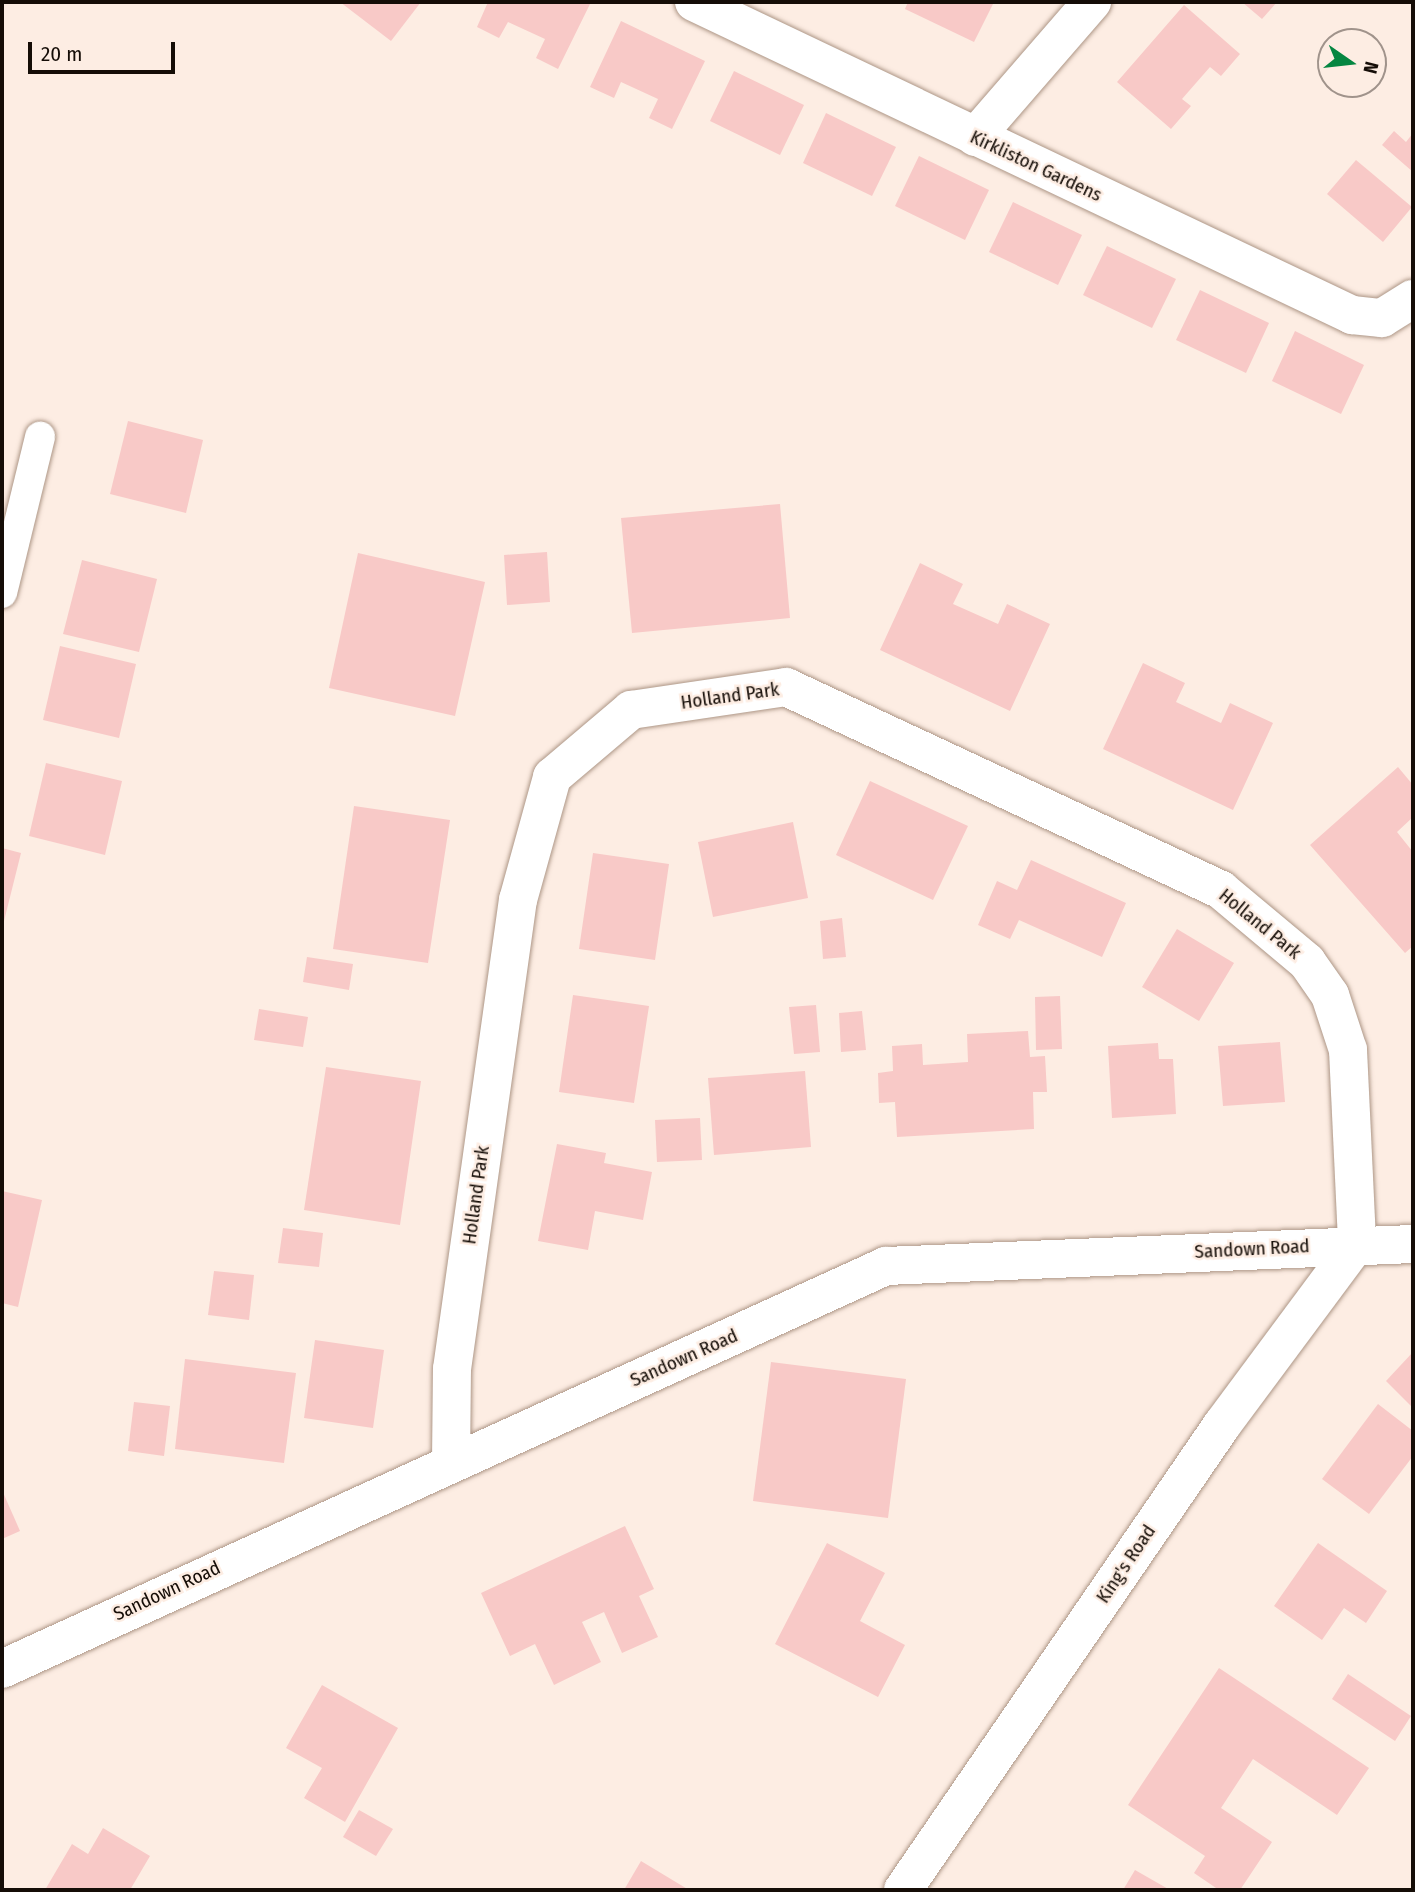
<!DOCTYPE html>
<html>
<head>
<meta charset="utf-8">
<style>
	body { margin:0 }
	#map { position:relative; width:1415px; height:1892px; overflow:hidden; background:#fdede3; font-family:"Fira Sans Condensed",sans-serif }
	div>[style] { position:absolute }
	.building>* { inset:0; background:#f8c9c7 }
	.roads { filter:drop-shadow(0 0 2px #ad9686) drop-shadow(0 0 2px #ad9686) }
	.lane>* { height:30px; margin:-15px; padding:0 15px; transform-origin:15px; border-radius:15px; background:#fff }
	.street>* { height:38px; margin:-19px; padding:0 19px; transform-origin:19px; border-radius:19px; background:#fff }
	.secondary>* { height:38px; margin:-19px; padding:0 19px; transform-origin:19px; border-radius:19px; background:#fff }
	span { translate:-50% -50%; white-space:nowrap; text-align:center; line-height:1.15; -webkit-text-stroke:5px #fdede3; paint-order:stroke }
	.street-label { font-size:19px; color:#150d07 }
	.frame { position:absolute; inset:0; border:4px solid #150d07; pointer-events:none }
	.north { position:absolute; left:1317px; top:28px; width:70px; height:70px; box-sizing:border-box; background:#fdede3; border:2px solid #a0938b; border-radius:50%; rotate:104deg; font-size:19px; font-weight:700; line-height:28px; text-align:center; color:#150d07 }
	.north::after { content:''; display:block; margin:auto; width:24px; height:32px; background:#058641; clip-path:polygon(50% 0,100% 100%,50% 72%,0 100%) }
	.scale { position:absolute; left:28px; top:42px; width:147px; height:32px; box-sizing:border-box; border:4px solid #150d07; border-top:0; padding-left:9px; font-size:21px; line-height:24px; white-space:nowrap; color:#150d07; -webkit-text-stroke:5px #fdede3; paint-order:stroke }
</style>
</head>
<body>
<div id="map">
	<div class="building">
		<div style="clip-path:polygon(340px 2px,421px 2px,391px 41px)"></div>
		<div style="clip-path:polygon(488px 2px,591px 2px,558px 69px,536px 58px,545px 39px,508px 22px,499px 38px,477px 27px)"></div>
		<div style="clip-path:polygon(908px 2px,994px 2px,974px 42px,905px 9px)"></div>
		<div style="clip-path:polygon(1242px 2px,1277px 2px,1262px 19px)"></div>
		<div style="clip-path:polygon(1184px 5px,1240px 54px,1221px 76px,1210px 67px,1182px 99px,1191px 106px,1171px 129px,1117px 82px)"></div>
		<div style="clip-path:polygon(621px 21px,705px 61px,672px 129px,649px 118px,658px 99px,621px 82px,614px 98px,590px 87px)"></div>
		<div style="clip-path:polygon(734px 71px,804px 105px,780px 155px,710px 121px)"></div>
		<div style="clip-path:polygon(826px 113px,896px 147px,872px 196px,803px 163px)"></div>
		<div style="clip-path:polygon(1394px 131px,1406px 142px,1413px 133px,1413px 172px,1382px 145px)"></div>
		<div style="clip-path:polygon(919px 156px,989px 190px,965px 240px,895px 206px)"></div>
		<div style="clip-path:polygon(1356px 160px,1412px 207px,1383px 242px,1327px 194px)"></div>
		<div style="clip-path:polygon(1013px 202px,1082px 235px,1058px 285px,989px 252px)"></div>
		<div style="clip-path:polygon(1107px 246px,1176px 279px,1152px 328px,1083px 295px)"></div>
		<div style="clip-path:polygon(1200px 290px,1269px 323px,1246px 373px,1176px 340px)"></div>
		<div style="clip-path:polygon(1295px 331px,1364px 365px,1341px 414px,1272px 381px)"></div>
		<div style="clip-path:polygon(128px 421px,203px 440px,186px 513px,110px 494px)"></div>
		<div style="clip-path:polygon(780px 504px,790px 618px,632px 633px,621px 518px)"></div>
		<div style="clip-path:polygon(547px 552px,550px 602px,507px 605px,504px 555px)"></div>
		<div style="clip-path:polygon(358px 553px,485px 582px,455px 716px,329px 688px)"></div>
		<div style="clip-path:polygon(82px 560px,157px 579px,139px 652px,63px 634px)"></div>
		<div style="clip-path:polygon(920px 563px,963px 584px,953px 604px,998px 624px,1007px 604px,1050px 624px,1010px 711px,880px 650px)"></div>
		<div style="clip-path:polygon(60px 646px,136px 664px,119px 738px,43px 720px)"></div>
		<div style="clip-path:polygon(1143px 663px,1185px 683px,1176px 702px,1221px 723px,1230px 703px,1273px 723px,1233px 810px,1103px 749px)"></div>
		<div style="clip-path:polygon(46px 763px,122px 781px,105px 855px,29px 836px)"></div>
		<div style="clip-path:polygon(1398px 767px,1413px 785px,1413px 817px,1397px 832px,1413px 852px,1413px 946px,1405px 953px,1310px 845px)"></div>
		<div style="clip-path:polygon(870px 781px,968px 826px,933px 900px,836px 855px)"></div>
		<div style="clip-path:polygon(354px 806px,450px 820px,428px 963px,333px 949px)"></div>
		<div style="clip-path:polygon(793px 822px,808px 898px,713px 917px,698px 842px)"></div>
		<div style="clip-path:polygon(2px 848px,21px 853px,3px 925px,2px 925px)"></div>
		<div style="clip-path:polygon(593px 853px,669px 864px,655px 960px,579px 949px)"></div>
		<div style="clip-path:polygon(1031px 860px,1126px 903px,1102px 957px,1019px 920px,1010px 939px,978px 925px,997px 881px,1017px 890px)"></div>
		<div style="clip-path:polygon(842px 918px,846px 957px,823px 959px,820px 921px)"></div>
		<div style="clip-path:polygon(1177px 929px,1234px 963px,1199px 1021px,1142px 987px)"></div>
		<div style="clip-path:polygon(307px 957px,353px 964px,349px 990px,303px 982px)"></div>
		<div style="clip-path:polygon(573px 995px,649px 1006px,634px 1103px,559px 1092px)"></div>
		<div style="clip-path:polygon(1060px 996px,1062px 1049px,1036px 1050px,1035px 997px)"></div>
		<div style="clip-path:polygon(816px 1005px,820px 1052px,794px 1054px,789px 1007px)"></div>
		<div style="clip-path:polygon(259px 1009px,308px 1017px,303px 1047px,254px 1040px)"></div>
		<div style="clip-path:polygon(862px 1011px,866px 1050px,841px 1052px,839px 1013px)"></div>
		<div style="clip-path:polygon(1028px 1031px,1030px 1057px,1045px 1056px,1047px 1092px,1033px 1092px,1034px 1129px,897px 1137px,895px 1102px,879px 1103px,878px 1073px,893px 1071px,892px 1046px,922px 1044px,923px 1065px,968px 1062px,967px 1034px)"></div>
		<div style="clip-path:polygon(1280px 1042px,1285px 1102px,1223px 1106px,1218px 1046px)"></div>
		<div style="clip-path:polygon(1158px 1043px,1159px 1059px,1173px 1059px,1176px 1114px,1112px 1118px,1108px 1046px)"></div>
		<div style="clip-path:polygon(326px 1067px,421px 1081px,400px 1225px,304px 1210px)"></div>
		<div style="clip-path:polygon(805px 1071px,811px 1147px,714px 1155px,708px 1078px)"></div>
		<div style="clip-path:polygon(700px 1118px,702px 1160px,657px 1162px,655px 1120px)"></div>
		<div style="clip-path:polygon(557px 1144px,606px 1153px,604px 1163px,652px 1172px,643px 1220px,595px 1211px,588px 1250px,538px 1241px)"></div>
		<div style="clip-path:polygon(2px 1191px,42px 1200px,18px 1307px,2px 1303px)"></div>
		<div style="clip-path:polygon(283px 1228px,323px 1233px,319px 1267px,278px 1263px)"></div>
		<div style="clip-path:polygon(214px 1271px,254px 1275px,249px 1320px,208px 1315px)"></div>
		<div style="clip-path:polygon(315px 1340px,384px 1350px,373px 1428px,304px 1418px)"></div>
		<div style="clip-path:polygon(1413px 1352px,1413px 1408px,1386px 1381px)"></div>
		<div style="clip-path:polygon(185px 1359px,296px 1373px,284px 1463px,175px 1449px)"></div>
		<div style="clip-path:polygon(771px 1362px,906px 1379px,888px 1518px,753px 1501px)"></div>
		<div style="clip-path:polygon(134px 1402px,170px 1406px,164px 1456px,128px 1451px)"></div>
		<div style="clip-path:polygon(1378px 1404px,1413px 1431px,1413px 1456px,1369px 1514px,1322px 1479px)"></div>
		<div style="clip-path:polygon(2px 1490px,20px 1531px,2px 1539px)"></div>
		<div style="clip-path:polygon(625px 1526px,654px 1589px,639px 1596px,658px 1637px,622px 1653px,604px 1612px,582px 1622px,601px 1662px,554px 1685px,535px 1644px,510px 1656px,481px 1593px)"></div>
		<div style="clip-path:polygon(827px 1543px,885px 1573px,860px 1621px,905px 1645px,878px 1697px,775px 1644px)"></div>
		<div style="clip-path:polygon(1318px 1543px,1387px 1591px,1366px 1623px,1344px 1608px,1322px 1640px,1274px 1606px)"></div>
		<div style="clip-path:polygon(1219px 1668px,1369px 1768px,1337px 1815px,1253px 1759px,1221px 1808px,1272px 1842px,1240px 1890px,1219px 1890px,1194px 1873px,1205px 1856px,1128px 1805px)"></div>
		<div style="clip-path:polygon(1348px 1674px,1411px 1716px,1395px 1741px,1332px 1699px)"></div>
		<div style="clip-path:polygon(322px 1685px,398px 1728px,345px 1822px,304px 1798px,322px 1768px,286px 1748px)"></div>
		<div style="clip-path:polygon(359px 1810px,393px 1829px,376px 1856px,343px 1837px)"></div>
		<div style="clip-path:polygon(103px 1828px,150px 1856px,130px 1890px,45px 1890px,72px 1844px,88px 1854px)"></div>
		<div style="clip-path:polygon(641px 1861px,689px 1890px,624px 1890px)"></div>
		<div style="clip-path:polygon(1135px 1870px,1170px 1890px,1123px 1890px)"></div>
	</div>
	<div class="roads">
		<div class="lane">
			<div style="left:2px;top:593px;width:161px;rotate:-76.3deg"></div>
		</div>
		<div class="street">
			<div style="left:694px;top:2px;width:729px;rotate:25.44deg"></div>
			<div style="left:1352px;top:315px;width:30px;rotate:6deg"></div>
			<div style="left:1382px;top:318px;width:36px;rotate:-32deg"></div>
			<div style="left:975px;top:137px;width:179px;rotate:-49.1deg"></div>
			<div style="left:451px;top:1462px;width:93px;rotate:-89.4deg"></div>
			<div style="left:452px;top:1369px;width:474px;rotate:-82deg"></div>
			<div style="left:518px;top:900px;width:128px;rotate:-74.5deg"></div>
			<div style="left:552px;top:777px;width:104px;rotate:-40.3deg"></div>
			<div style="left:631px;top:710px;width:157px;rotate:-8.4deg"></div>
			<div style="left:786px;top:687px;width:480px;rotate:25deg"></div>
			<div style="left:1221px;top:890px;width:112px;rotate:39.9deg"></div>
			<div style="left:1307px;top:962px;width:40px;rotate:55.1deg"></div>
			<div style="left:1330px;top:995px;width:58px;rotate:71.9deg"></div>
			<div style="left:1348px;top:1050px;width:193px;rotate:87.3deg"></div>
		</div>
		<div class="secondary">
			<div style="left:2px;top:1669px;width:972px;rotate:-24.51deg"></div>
			<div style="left:886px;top:1266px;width:527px;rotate:-2.39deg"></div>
			<div style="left:903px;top:1890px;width:564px;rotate:-55.55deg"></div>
			<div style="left:1222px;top:1425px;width:227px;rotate:-53.4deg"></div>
		</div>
	</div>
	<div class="street-label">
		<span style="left:1036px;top:166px;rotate:25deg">Kirkliston Gardens</span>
		<span style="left:730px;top:696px;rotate:-8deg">Holland Park</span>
		<span style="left:1260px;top:924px;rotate:39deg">Holland Park</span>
		<span style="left:476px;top:1195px;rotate:-82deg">Holland Park</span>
		<span style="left:1252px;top:1249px;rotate:-3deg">Sandown Road</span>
		<span style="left:684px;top:1358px;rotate:-24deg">Sandown Road</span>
		<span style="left:1126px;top:1564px;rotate:-56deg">King's Road</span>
		<span style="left:167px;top:1591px;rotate:-25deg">Sandown Road</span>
	</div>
	<div class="frame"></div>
	<div class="north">N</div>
	<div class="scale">20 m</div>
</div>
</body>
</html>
